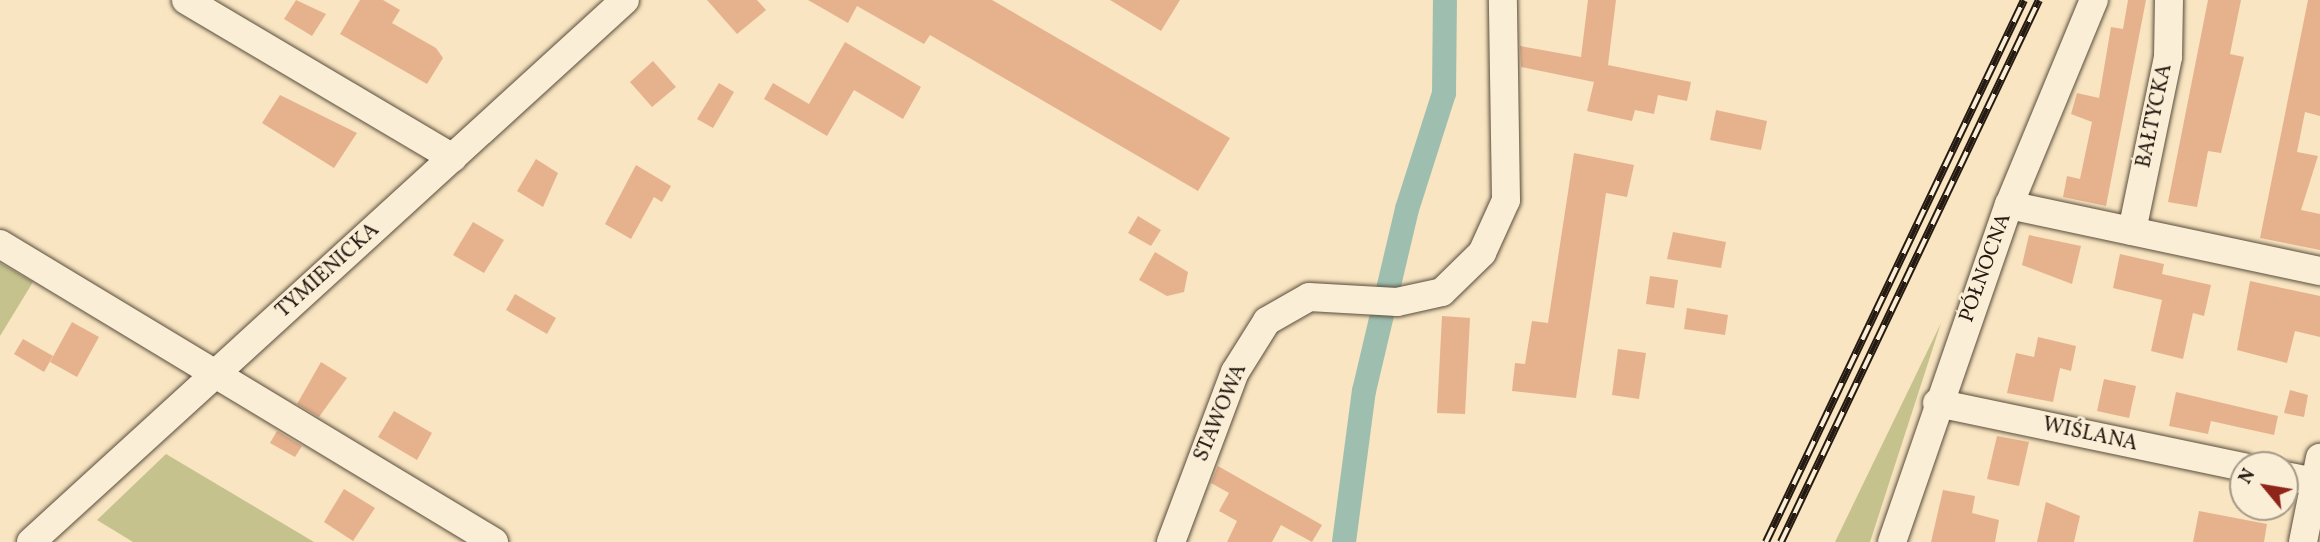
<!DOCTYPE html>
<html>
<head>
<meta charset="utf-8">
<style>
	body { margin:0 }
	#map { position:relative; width:2320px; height:542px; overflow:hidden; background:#f9e5c1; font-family:Vollkorn,serif }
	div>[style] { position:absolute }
	.green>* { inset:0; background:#c5c28d }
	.canal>* { height:24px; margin:-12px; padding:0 12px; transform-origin:12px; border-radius:12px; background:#9ebfb0 }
	.building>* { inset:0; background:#e6b28e }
	.roads { filter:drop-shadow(0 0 2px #594d3d) drop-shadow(0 0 2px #594d3d) }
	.minor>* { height:28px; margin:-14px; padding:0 14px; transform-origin:14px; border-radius:14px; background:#fbeed7 }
	.rail>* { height:8px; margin-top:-4px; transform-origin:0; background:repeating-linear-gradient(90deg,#fbeed7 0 16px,#241a11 0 32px); box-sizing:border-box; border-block:2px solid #241a11 }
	span { translate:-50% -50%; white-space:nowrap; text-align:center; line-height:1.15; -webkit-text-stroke:5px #fbeed7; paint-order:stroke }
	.street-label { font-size:21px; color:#241a11 }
	.north { position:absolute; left:2229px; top:451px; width:70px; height:70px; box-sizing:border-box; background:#fbeed7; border:2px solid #a59988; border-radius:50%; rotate:300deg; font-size:19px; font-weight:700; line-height:28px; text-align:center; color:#241a11 }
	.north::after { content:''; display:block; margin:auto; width:24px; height:32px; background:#8f2418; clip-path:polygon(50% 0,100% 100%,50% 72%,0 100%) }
</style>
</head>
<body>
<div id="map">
	<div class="green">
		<div style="clip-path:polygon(0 263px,33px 282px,0 336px)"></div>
		<div style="clip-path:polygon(1941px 323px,1870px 542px,1835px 542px)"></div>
		<div style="clip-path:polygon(166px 454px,314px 542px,133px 542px,97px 520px)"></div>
	</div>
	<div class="canal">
		<div style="left:1344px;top:542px;width:152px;rotate:-82.5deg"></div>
		<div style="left:1364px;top:391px;width:187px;rotate:-76.7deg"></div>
		<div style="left:1407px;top:209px;width:122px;rotate:-72.3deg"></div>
		<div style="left:1444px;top:93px;width:93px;rotate:-89.4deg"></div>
	</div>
	<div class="building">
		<div style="clip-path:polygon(296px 0,326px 14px,312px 36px,284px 19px)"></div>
		<div style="clip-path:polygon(360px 0,383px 0,400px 10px,392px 23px,436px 48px,443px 58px,427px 84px,340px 34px)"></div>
		<div style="clip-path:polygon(707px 0,757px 0,766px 10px,737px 34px)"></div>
		<div style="clip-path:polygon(808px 0,992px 0,1230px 138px,1198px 191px,930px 35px,924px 44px,857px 6px,848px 23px)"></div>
		<div style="clip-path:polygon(1110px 0,1180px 0,1161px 31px)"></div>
		<div style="clip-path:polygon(1588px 0,1616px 0,1608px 65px,1691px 82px,1687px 101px,1658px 95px,1654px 114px,1635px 110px,1632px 121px,1587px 111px,1594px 82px,1521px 67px,1520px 46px,1581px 57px)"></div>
		<div style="clip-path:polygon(2128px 0,2146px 0,2106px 206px,2063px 197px,2067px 176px,2080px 179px,2092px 122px,2071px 114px,2077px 93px,2099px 98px,2111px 27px,2123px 29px)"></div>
		<div style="clip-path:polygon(2208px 0,2241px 0,2230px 54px,2244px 57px,2221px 153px,2208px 151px,2197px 207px,2168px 202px)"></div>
		<div style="clip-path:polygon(2308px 0,2320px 0,2320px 116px,2305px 112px,2297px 152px,2318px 156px,2301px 210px,2320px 214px,2320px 250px,2260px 238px)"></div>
		<div style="clip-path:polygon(845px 42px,921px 87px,903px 119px,854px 90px,827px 136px,764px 99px,773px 83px,809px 104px)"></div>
		<div style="clip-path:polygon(653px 61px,676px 87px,652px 107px,630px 82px)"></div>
		<div style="clip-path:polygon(719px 83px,734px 92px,713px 128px,697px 119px)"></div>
		<div style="clip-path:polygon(280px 95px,357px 133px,334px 168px,262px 123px)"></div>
		<div style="clip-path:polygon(1716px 110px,1767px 121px,1761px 150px,1710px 140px)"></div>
		<div style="clip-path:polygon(1574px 153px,1634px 165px,1627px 197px,1606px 193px,1576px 398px,1512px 391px,1515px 363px,1525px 364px,1532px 321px,1548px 323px)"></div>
		<div style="clip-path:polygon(536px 159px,558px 173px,543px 207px,517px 191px)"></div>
		<div style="clip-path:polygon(636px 165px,671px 186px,662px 202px,654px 197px,631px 239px,605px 224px)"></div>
		<div style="clip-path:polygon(1138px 216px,1161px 230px,1151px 246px,1128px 233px)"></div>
		<div style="clip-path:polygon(473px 222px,504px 240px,484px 273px,453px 255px)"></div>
		<div style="clip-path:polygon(1673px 232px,1726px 242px,1721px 268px,1667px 259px)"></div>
		<div style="clip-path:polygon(2029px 235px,2081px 246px,2072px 284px,2022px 265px)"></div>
		<div style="clip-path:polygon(1155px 252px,1188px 272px,1184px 292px,1167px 296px,1139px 280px)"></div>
		<div style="clip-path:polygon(2120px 254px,2164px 264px,2162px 274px,2211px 285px,2204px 316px,2193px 313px,2183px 359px,2151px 351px,2162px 300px,2113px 288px)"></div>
		<div style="clip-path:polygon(1650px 276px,1678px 280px,1674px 308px,1646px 304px)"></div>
		<div style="clip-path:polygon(2250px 281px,2320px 296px,2320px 337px,2295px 331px,2287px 363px,2237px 350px)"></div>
		<div style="clip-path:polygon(515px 294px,556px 318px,547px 334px,506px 310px)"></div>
		<div style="clip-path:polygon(1687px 308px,1728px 315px,1725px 335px,1684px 329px)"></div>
		<div style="clip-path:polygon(1442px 316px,1470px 318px,1465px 414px,1437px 413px)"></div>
		<div style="clip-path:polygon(72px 322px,99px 337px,77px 377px,50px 362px)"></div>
		<div style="clip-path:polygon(2038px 337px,2076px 346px,2071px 371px,2060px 368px,2053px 402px,2007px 393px,2016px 353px,2034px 357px)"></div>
		<div style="clip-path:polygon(23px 339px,53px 356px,44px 372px,14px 354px)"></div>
		<div style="clip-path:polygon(1618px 349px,1646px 353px,1639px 399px,1612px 395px)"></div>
		<div style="clip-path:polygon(321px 362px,347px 378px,319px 417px,297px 404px)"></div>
		<div style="clip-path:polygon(2104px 379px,2136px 386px,2129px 418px,2097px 411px)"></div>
		<div style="clip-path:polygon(2290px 390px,2308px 395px,2304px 417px,2284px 413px)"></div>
		<div style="clip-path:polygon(2176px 392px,2278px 416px,2274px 435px,2211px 421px,2208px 434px,2169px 426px)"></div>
		<div style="clip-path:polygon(394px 411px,432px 433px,417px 460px,378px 437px)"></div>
		<div style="clip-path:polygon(277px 431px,302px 446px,295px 457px,270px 443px)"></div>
		<div style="clip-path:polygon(1997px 436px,2029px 442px,2019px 486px,1987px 479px)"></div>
		<div style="clip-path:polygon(1218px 466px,1322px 525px,1312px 542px,1281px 525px,1272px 542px,1227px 542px,1237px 521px,1219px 511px,1229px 493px,1211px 483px)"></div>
		<div style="clip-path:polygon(344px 489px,375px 508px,353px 541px,324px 522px)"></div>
		<div style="clip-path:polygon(1943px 490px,1975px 496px,1972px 513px,1999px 520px,1995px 542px,1931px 542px)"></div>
		<div style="clip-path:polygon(2046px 502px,2080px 516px,2074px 542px,2037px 542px)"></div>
		<div style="clip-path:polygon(2199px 511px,2267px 524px,2264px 542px,2193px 542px)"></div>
	</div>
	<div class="roads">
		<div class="minor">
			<div style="left:186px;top:0;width:310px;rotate:30.6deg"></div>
			<div style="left:2009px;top:205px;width:318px;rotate:12deg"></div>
			<div style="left:2132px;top:231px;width:178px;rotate:-78.3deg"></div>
			<div style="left:2168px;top:57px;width:57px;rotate:-89deg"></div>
			<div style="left:0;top:244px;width:577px;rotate:31.1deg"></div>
			<div style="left:1937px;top:403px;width:313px;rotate:11.8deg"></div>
			<div style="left:2285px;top:476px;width:36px;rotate:11deg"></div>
			<div style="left:31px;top:542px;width:804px;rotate:-42.38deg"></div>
			<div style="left:1171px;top:542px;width:182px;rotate:-69.4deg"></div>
			<div style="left:1235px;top:372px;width:60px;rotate:-57.9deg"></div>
			<div style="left:1267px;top:321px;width:48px;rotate:-29.7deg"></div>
			<div style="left:1309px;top:297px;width:88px;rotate:3.3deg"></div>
			<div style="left:1397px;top:302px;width:46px;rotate:-12.5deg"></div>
			<div style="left:1442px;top:292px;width:56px;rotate:-44.3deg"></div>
			<div style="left:1482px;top:253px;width:58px;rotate:-65.6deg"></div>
			<div style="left:1506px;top:200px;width:200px;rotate:-90.9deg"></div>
			<div style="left:1892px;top:542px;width:357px;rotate:-70.9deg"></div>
			<div style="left:2009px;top:205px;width:222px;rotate:-67.5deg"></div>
			<div style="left:2303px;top:542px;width:86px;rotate:-78.6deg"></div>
		</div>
	</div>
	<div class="rail">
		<div style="left:1766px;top:542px;width:600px;rotate:-64.54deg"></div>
		<div style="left:1781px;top:542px;width:600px;rotate:-64.54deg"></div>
	</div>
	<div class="street-label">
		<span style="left:2155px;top:116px;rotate:-78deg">BAŁTYCKA</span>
		<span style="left:1986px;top:268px;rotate:-70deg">PÓŁNOCNA</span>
		<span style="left:328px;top:271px;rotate:-42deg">TYMIENICKA</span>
		<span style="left:1221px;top:413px;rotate:-67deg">STAWOWA</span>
		<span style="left:2090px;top:435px;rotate:12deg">WIŚLANA</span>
	</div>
	<div class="north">N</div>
</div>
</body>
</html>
